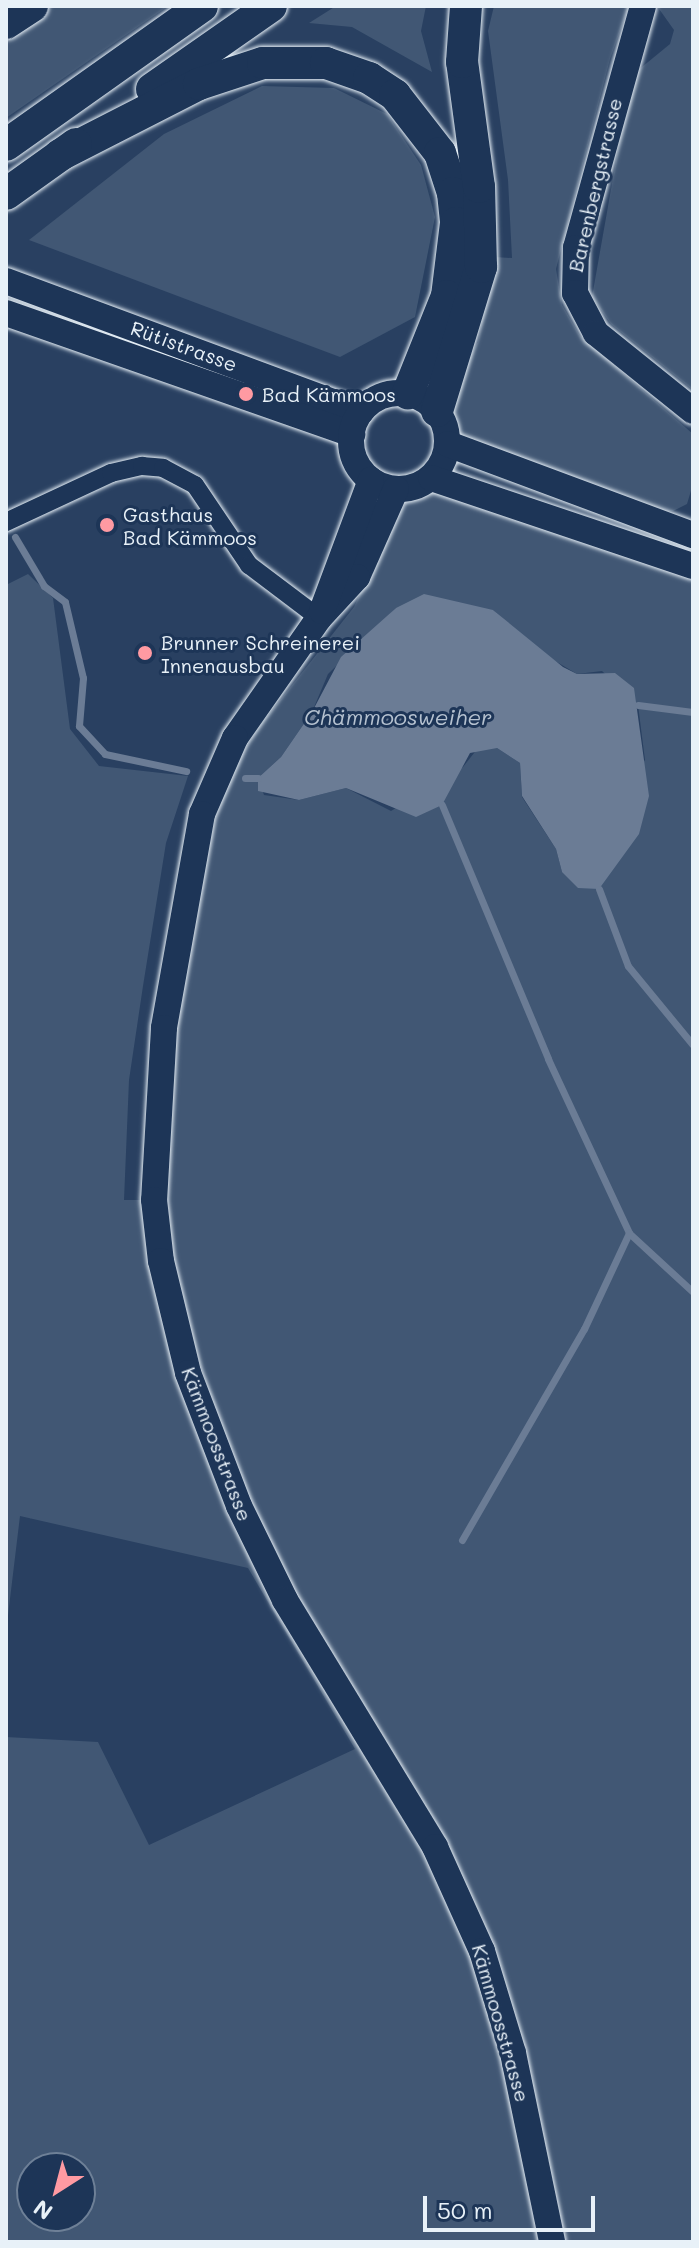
<!DOCTYPE html>
<html>
<head>
<meta charset="utf-8">
<style>
	body { margin:0 }
	#map { position:relative; width:699px; height:2248px; overflow:hidden; background:#294061; font-family:Mali,sans-serif }
	div>[style] { position:absolute }
	.green>* { inset:0; background:#415774 }
	.water>* { inset:0; background:#6b7c95 }
	.stream>* { height:7px; margin:-3.5px; padding:0 3.5px; transform-origin:3.5px; border-radius:3.5px; background:#6b7c95 }
	.roads { filter:drop-shadow(0 0 2px #e8f1f8) drop-shadow(0 0 2px #e8f1f8) }
	.street>* { height:18px; margin:-9px; padding:0 9px; transform-origin:9px; border-radius:9px; background:#1d3557 }
	.secondary>* { height:26px; margin:-13px; padding:0 13px; transform-origin:13px; border-radius:13px; background:#1d3557 }
	.secondary>.ring { margin:-13px; padding:0; box-sizing:content-box; background:none; border:26px solid #1d3557; border-radius:50% }
	.highway>* { height:32px; margin:-16px; padding:0 16px; transform-origin:16px; border-radius:16px; background:#1d3557 }
	.dots>* { width:22px; height:22px; translate:-50% -50%; box-sizing:border-box; border:4px solid #1d3557; border-radius:50% }
	span { translate:-50% -50%; white-space:nowrap; text-align:center; line-height:1.15; -webkit-text-stroke:6px #1d3557; paint-order:stroke }
	.street-label { font-size:20px; color:#e8f1f8 }
	.poi-label { font-size:20px; color:#e8f1f8 }
	.left { translate:0 -50%; text-align:left }
	.water-label { font-size:22px; color:#b6c2d0; font-style:italic }
	.frame { position:absolute; inset:0; border:8px solid #e8f1f8; pointer-events:none }
	.north { position:absolute; left:16px; top:2152px; width:80px; height:80px; box-sizing:border-box; background:#1d3557; border:2px solid #6e8097; border-radius:50%; rotate:216deg; font-size:22px; font-weight:700; line-height:32px; text-align:center; color:#e8f1f8 }
	.north::after { content:''; display:block; margin:auto; width:28px; height:36px; background:#ff9aa2; clip-path:polygon(50% 0,100% 100%,50% 72%,0 100%) }
	.scale { position:absolute; left:423px; top:2196px; width:172px; height:36px; box-sizing:border-box; border:4px solid #e8f1f8; border-top:0; padding-left:10px; font-size:24px; line-height:28px; white-space:nowrap; color:#e8f1f8; -webkit-text-stroke:6px #1d3557; paint-order:stroke }
</style>
</head>
<body>
<div id="map">
	<div class="green">
		<div style="clip-path:polygon(6px 6px,168px 6px,6px 118px)"></div>
		<div style="clip-path:polygon(336px 6px,426px 6px,421px 31px,432px 72px,352px 27px,309px 23px)"></div>
		<div style="clip-path:polygon(494px 6px,629px 6px,610px 59px,556px 269px,562px 305px,580px 336px,693px 434px,693px 484px,687px 504px,673px 511px,660px 512px,464px 439px,459px 432px,451px 404px,456px 382px,478px 342px,495px 257px,512px 258px,508px 180px,488px 31px)"></div>
		<div style="clip-path:polygon(657px 6px,693px 6px,693px 390px,611px 324px,592px 297px,631px 76px,670px 44px,674px 30px)"></div>
		<div style="clip-path:polygon(262px 86px,334px 88px,387px 114px,421px 165px,435px 217px,415px 317px,340px 357px,29px 240px,164px 134px)"></div>
		<div style="clip-path:polygon(evenodd,430px 491px,693px 574px,693px 2242px,563px 2242px,512px 2006px,276px 1559px,233px 1463px,177px 1293px,165px 1169px,180px 989px,216px 816px,240px 757px,259px 727px,354px 607px,396px 515px,410px 499px,430px 491px,396px 608px,493px 610px,540px 652px,577px 674px,602px 671px,638px 705px,645px 760px,562px 872px,556px 849px,522px 797px,520px 763px,497px 748px,478px 748px,463px 767px,391px 811px,346px 788px,299px 800px,264px 795px,258px 778px,281px 757px,312px 712px,328px 674px,396px 608px)"></div>
		<div style="clip-path:polygon(evenodd,28px 574px,53px 598px,70px 729px,99px 766px,188px 776px,166px 843px,143px 986px,129px 1080px,124px 1200px,154px 1200px,161px 1261px,239px 1506px,462px 1901px,552px 2242px,6px 2242px,6px 1737px,98px 1742px,149px 1845px,355px 1749px,248px 1568px,20px 1516px,6px 1632px,6px 585px,28px 574px,32px 2168px,80px 2168px,80px 2216px,32px 2216px,32px 2168px)"></div>
	</div>
	<div class="water">
		<div style="clip-path:polygon(424px 594px,493px 610px,563px 667px,577px 674px,615px 673px,634px 688px,649px 796px,639px 834px,599px 889px,578px 888px,562px 872px,556px 849px,522px 796px,520px 763px,497px 748px,470px 753px,442px 805px,416px 817px,346px 788px,299px 800px,258px 791px,258px 778px,281px 757px,312px 712px,341px 657px,396px 608px)"></div>
	</div>
	<div class="stream">
		<div style="left:15px;top:537px;width:57px;rotate:59.4deg"></div>
		<div style="left:44px;top:586px;width:26px;rotate:37deg"></div>
		<div style="left:65px;top:602px;width:78px;rotate:76.7deg"></div>
		<div style="left:83px;top:678px;width:48px;rotate:94.8deg"></div>
		<div style="left:79px;top:726px;width:38px;rotate:47deg"></div>
		<div style="left:105px;top:754px;width:83px;rotate:11.9deg"></div>
		<div style="left:638px;top:705px;width:55px;rotate:7.3deg"></div>
		<div style="left:245px;top:778px;width:13px"></div>
		<div style="left:442px;top:805px;width:275px;rotate:67.3deg"></div>
		<div style="left:548px;top:1059px;width:192px;rotate:65deg"></div>
		<div style="left:629px;top:1233px;width:87px;rotate:42.7deg"></div>
		<div style="left:599px;top:889px;width:82px;rotate:69.4deg"></div>
		<div style="left:628px;top:966px;width:102px;rotate:50.6deg"></div>
		<div style="left:462px;top:1540px;width:244px;rotate:-60deg"></div>
		<div style="left:584px;top:1329px;width:106px;rotate:-64.9deg"></div>
	</div>
	<div class="roads">
		<div class="street">
			<div style="left:6px;top:522px;width:116px;rotate:-25deg"></div>
			<div style="left:111px;top:473px;width:32px;rotate:-13deg"></div>
			<div style="left:142px;top:466px;width:21px;rotate:5deg"></div>
			<div style="left:163px;top:468px;width:36px;rotate:28deg"></div>
			<div style="left:195px;top:485px;width:97px;rotate:56deg"></div>
			<div style="left:249px;top:565px;width:88px;rotate:37.1deg"></div>
		</div>
		<div class="secondary">
			<div style="left:643px;top:6px;width:251px;rotate:105.5deg"></div>
			<div style="left:576px;top:248px;width:45px;rotate:91.3deg"></div>
			<div style="left:575px;top:293px;width:45px;rotate:62.3deg"></div>
			<div style="left:596px;top:333px;width:124px;rotate:38.8deg"></div>
			<div style="left:6px;top:281px;width:378px;rotate:20.3deg"></div>
			<div style="left:6px;top:313px;width:367px;rotate:19.3deg"></div>
			<div class="ring" style="left:351px;top:393px;width:70px;height:70px"></div>
			<div style="left:448px;top:444px;width:261px;rotate:20.4deg"></div>
			<div style="left:431px;top:478px;width:276px;rotate:18.6deg"></div>
			<div style="left:396px;top:489px;width:96px;rotate:113.9deg"></div>
			<div style="left:357px;top:577px;width:56px;rotate:132.8deg"></div>
			<div style="left:319px;top:618px;width:146px;rotate:125deg"></div>
			<div style="left:235px;top:738px;width:83px;rotate:113.5deg"></div>
			<div style="left:202px;top:814px;width:217px;rotate:100.1deg"></div>
			<div style="left:164px;top:1028px;width:172px;rotate:93.3deg"></div>
			<div style="left:154px;top:1200px;width:61px;rotate:83.5deg"></div>
			<div style="left:161px;top:1261px;width:115px;rotate:76.4deg"></div>
			<div style="left:188px;top:1373px;width:142px;rotate:69deg"></div>
			<div style="left:239px;top:1506px;width:105px;rotate:63.9deg"></div>
			<div style="left:285px;top:1600px;width:289px;rotate:58.7deg"></div>
			<div style="left:435px;top:1847px;width:114px;rotate:65.7deg"></div>
			<div style="left:482px;top:1951px;width:107px;rotate:73.1deg"></div>
			<div style="left:513px;top:2053px;width:193px;rotate:78.3deg"></div>
			<div style="left:322px;top:611px;width:140px;rotate:-69.5deg"></div>
		</div>
		<div class="highway">
			<div style="left:6px;top:23px;width:31px;rotate:-33deg"></div>
			<div style="left:152px;top:89px;width:145px;rotate:-34.9deg"></div>
			<div style="left:6px;top:145px;width:240px;rotate:-35.3deg"></div>
			<div style="left:60px;top:155px;width:156px;rotate:-27.1deg"></div>
			<div style="left:199px;top:84px;width:67px;rotate:-18.2deg"></div>
			<div style="left:263px;top:63px;width:63px"></div>
			<div style="left:326px;top:63px;width:46px;rotate:19.2deg"></div>
			<div style="left:369px;top:78px;width:31px;rotate:33deg"></div>
			<div style="left:395px;top:95px;width:73px;rotate:52.2deg"></div>
			<div style="left:440px;top:153px;width:42px;rotate:72deg"></div>
			<div style="left:453px;top:193px;width:30px;rotate:84deg"></div>
			<div style="left:456px;top:223px;width:74px;rotate:97deg"></div>
			<div style="left:447px;top:296px;width:105px;rotate:111.9deg"></div>
			<div style="left:6px;top:194px;width:86px;rotate:-35.5deg"></div>
			<div style="left:437px;top:411px;width:151px;rotate:-73deg"></div>
			<div style="left:481px;top:267px;width:80px;rotate:-91.4deg"></div>
			<div style="left:479px;top:187px;width:126px;rotate:-97.7deg"></div>
			<div style="left:462px;top:62px;width:56px;rotate:-85.9deg"></div>
		</div>
	</div>
	<div class="dots">
		<div style="left:246px;top:394px;background:#ff9aa2"></div>
		<div style="left:107px;top:525px;background:#ff9aa2"></div>
		<div style="left:145px;top:653px;background:#ff9aa2"></div>
	</div>
	<div class="street-label">
		<span style="left:595px;top:185px;rotate:-77deg">Barenbergstrasse</span>
		<span style="left:184px;top:346px;rotate:20deg">Rütistrasse</span>
		<span style="left:217px;top:1444px;rotate:69deg">Kämmoosstrasse</span>
		<span style="left:501px;top:2023px;rotate:74deg">Kämmoosstrasse</span>
	</div>
	<div class="poi-label">
		<span class="left" style="left:262px;top:394px">Bad Kämmoos</span>
		<span class="left" style="left:123px;top:526px">Gasthaus<br>Bad Kämmoos</span>
		<span class="left" style="left:161px;top:654px">Brunner Schreinerei<br>Innenausbau</span>
	</div>
	<div class="water-label">
		<span style="left:398px;top:717px">Chämmoosweiher</span>
	</div>
	<div class="frame"></div>
	<div class="north">N</div>
	<div class="scale">50 m</div>
</div>
</body>
</html>
